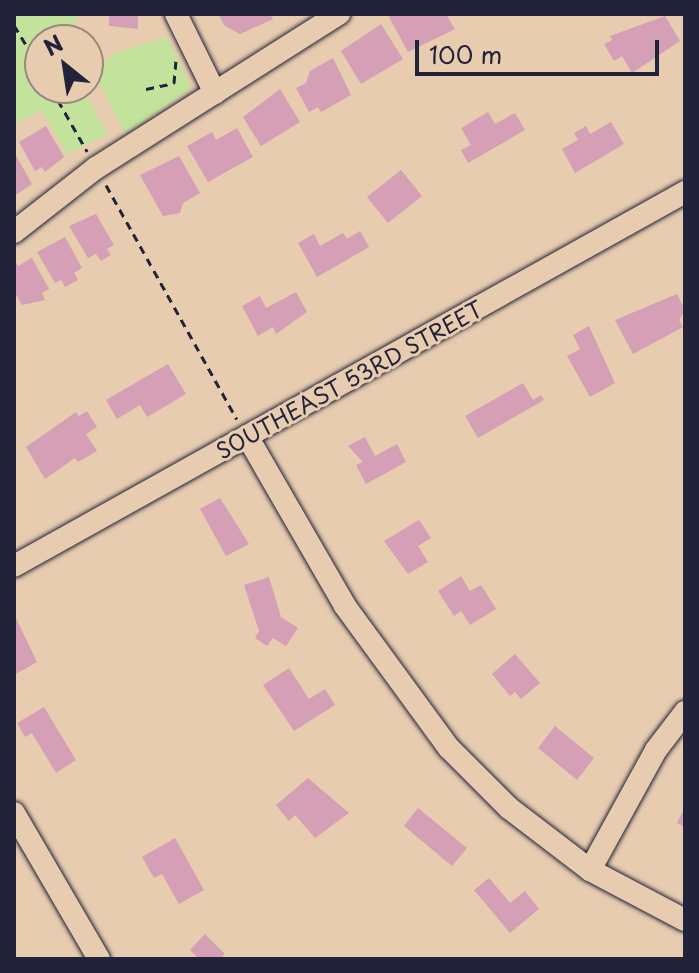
<!DOCTYPE html>
<html>
<head>
<meta charset="utf-8">
<style>
	body { margin:0 }
	#map { position:relative; width:699px; height:973px; overflow:hidden; background:#e7ccaf; font-family:"Playpen Sans",sans-serif }
	div>[style] { position:absolute }
	.green>* { inset:0; background:#c3e39c }
	.building>* { inset:0; background:#d59fb5 }
	.path>* { height:3px; margin-top:-1.5px; transform-origin:0; background:repeating-linear-gradient(90deg,#22223b 0 8px,transparent 0 14px) }
	.roads { filter:drop-shadow(0 0 2px #22223b) drop-shadow(0 0 2px #22223b) }
	.minor>* { height:22px; margin:-11px; padding:0 11px; transform-origin:11px; border-radius:11px; background:#e7ccaf }
	span { translate:-50% -50%; white-space:nowrap; text-align:center; line-height:1.15; -webkit-text-stroke:6px #e7ccaf; paint-order:stroke }
	.street-label { font-size:22px; color:#22223b }
	.frame { position:absolute; inset:0; border:16px solid #22223b; pointer-events:none }
	.north { position:absolute; left:24px; top:24px; width:80px; height:80px; box-sizing:border-box; background:#e7ccaf; border:2px solid #988881; border-radius:50%; rotate:330deg; font-size:22px; font-weight:700; line-height:32px; text-align:center; color:#22223b }
	.north::after { content:''; display:block; margin:auto; width:28px; height:36px; background:#22223b; clip-path:polygon(50% 0,100% 100%,50% 72%,0 100%) }
	.scale { position:absolute; left:415px; top:40px; width:244px; height:36px; box-sizing:border-box; border:4px solid #22223b; border-top:0; padding-left:10px; font-size:24px; line-height:28px; white-space:nowrap; color:#22223b; -webkit-text-stroke:6px #e7ccaf; paint-order:stroke }
</style>
</head>
<body>
<div id="map">
	<div class="green">
		<div style="clip-path:polygon(14px 14px,78px 14px,71px 40px,40px 40px,40px 88px,82px 88px,108px 134px,67px 154px,41px 110px,14px 124px)"></div>
		<div style="clip-path:polygon(167px 37px,190px 84px,188px 91px,125px 134px,99px 82px,98px 68px,115px 53px)"></div>
	</div>
	<div class="building">
		<div style="clip-path:polygon(109px 14px,138px 14px,138px 29px,109px 26px)"></div>
		<div style="clip-path:polygon(218px 14px,270px 14px,273px 19px,240px 34px,225px 26px)"></div>
		<div style="clip-path:polygon(394px 14px,446px 14px,455px 29px,408px 52px,389px 17px)"></div>
		<div style="clip-path:polygon(665px 16px,680px 41px,632px 73px,622px 56px,614px 61px,604px 44px,612px 40px,610px 36px)"></div>
		<div style="clip-path:polygon(381px 24px,403px 59px,361px 84px,341px 51px)"></div>
		<div style="clip-path:polygon(333px 58px,351px 95px,321px 112px,318px 107px,309px 112px,296px 88px,306px 83px,310px 71px)"></div>
		<div style="clip-path:polygon(280px 89px,300px 122px,261px 146px,243px 117px)"></div>
		<div style="clip-path:polygon(488px 112px,495px 124px,515px 113px,525px 130px,468px 163px,461px 150px,471px 145px,461px 128px)"></div>
		<div style="clip-path:polygon(611px 122px,624px 144px,575px 173px,562px 149px,578px 140px,574px 133px,586px 126px,590px 134px)"></div>
		<div style="clip-path:polygon(46px 126px,64px 157px,45px 172px,42px 167px,35px 171px,19px 142px)"></div>
		<div style="clip-path:polygon(237px 128px,253px 157px,208px 182px,187px 146px,212px 132px,216px 140px)"></div>
		<div style="clip-path:polygon(14px 152px,32px 184px,14px 196px)"></div>
		<div style="clip-path:polygon(179px 156px,200px 193px,183px 203px,180px 213px,163px 216px,140px 175px)"></div>
		<div style="clip-path:polygon(401px 170px,422px 196px,388px 223px,367px 197px)"></div>
		<div style="clip-path:polygon(96px 214px,114px 245px,107px 249px,111px 255px,101px 261px,96px 254px,88px 258px,69px 226px)"></div>
		<div style="clip-path:polygon(360px 231px,369px 247px,317px 277px,298px 243px,314px 234px,320px 246px,343px 233px,347px 239px)"></div>
		<div style="clip-path:polygon(65px 237px,82px 268px,74px 273px,78px 280px,65px 287px,61px 280px,55px 283px,37px 252px)"></div>
		<div style="clip-path:polygon(32px 258px,49px 289px,42px 293px,45px 300px,22px 305px,14px 291px,14px 259px,18px 266px)"></div>
		<div style="clip-path:polygon(296px 292px,307px 312px,276px 334px,273px 327px,258px 336px,242px 306px,260px 296px,266px 308px)"></div>
		<div style="clip-path:polygon(677px 294px,685px 310px,679px 320px,683px 327px,633px 354px,615px 320px)"></div>
		<div style="clip-path:polygon(589px 326px,615px 383px,590px 397px,567px 356px,580px 349px,573px 335px)"></div>
		<div style="clip-path:polygon(168px 364px,186px 394px,147px 417px,140px 405px,117px 419px,106px 400px)"></div>
		<div style="clip-path:polygon(523px 383px,533px 400px,541px 395px,544px 400px,478px 438px,465px 416px)"></div>
		<div style="clip-path:polygon(87px 411px,97px 427px,86px 434px,97px 451px,78px 462px,75px 458px,45px 479px,26px 447px,76px 412px,79px 416px)"></div>
		<div style="clip-path:polygon(365px 437px,375px 456px,397px 444px,406px 462px,366px 484px,356px 465px,363px 462px,348px 446px)"></div>
		<div style="clip-path:polygon(220px 498px,249px 544px,226px 556px,200px 509px)"></div>
		<div style="clip-path:polygon(419px 520px,431px 538px,418px 546px,428px 562px,408px 574px,384px 541px)"></div>
		<div style="clip-path:polygon(461px 576px,470px 591px,481px 585px,496px 609px,470px 625px,461px 611px,454px 616px,438px 591px)"></div>
		<div style="clip-path:polygon(269px 577px,281px 617px,298px 628px,286px 646px,273px 638px,267px 646px,255px 638px,259px 631px,244px 585px)"></div>
		<div style="clip-path:polygon(14px 614px,37px 662px,14px 675px)"></div>
		<div style="clip-path:polygon(515px 654px,540px 683px,521px 699px,515px 692px,510px 696px,492px 674px)"></div>
		<div style="clip-path:polygon(289px 668px,309px 699px,325px 689px,335px 705px,294px 731px,263px 685px)"></div>
		<div style="clip-path:polygon(44px 707px,76px 760px,56px 773px,32px 733px,25px 737px,17px 723px)"></div>
		<div style="clip-path:polygon(555px 726px,594px 758px,577px 780px,538px 748px)"></div>
		<div style="clip-path:polygon(308px 778px,349px 813px,315px 838px,295px 815px,289px 821px,276px 805px)"></div>
		<div style="clip-path:polygon(685px 807px,685px 827px,677px 823px)"></div>
		<div style="clip-path:polygon(418px 808px,467px 848px,452px 866px,404px 826px)"></div>
		<div style="clip-path:polygon(175px 838px,204px 890px,179px 904px,162px 874px,154px 878px,142px 857px)"></div>
		<div style="clip-path:polygon(489px 878px,510px 903px,525px 891px,539px 909px,510px 933px,474px 890px)"></div>
		<div style="clip-path:polygon(205px 934px,225px 954px,220px 959px,199px 959px,190px 950px)"></div>
	</div>
	<div class="path">
		<div style="left:14px;top:25px;width:50px;rotate:58.8deg"></div>
		<div style="left:51px;top:88px;width:73px;rotate:60.3deg"></div>
		<div style="left:146px;top:89px;width:29px;rotate:-12deg"></div>
		<div style="left:174px;top:83px;width:23px;rotate:-85deg"></div>
		<div style="left:106px;top:185px;width:268px;rotate:60.8deg"></div>
	</div>
	<div class="roads">
		<div class="minor">
			<div style="left:176px;top:14px;width:88px;rotate:63.7deg"></div>
			<div style="left:14px;top:232px;width:104px;rotate:-38deg"></div>
			<div style="left:96px;top:168px;width:288px;rotate:-32.4deg"></div>
			<div style="left:247px;top:436px;width:196px;rotate:60deg"></div>
			<div style="left:345px;top:606px;width:176px;rotate:53.8deg"></div>
			<div style="left:449px;top:748px;width:85px;rotate:45deg"></div>
			<div style="left:509px;top:808px;width:102px;rotate:37.4deg"></div>
			<div style="left:590px;top:870px;width:107px;rotate:27.8deg"></div>
			<div style="left:14px;top:566px;width:768px;rotate:-29.13deg"></div>
			<div style="left:14px;top:813px;width:169px;rotate:59.8deg"></div>
			<div style="left:590px;top:870px;width:137px;rotate:-61.2deg"></div>
			<div style="left:656px;top:750px;width:48px;rotate:-52.7deg"></div>
		</div>
	</div>
	<div class="street-label">
		<span style="left:349px;top:379px;rotate:-29deg">SOUTHEAST 53RD STREET</span>
	</div>
	<div class="frame"></div>
	<div class="north">N</div>
	<div class="scale">100 m</div>
</div>
</body>
</html>
